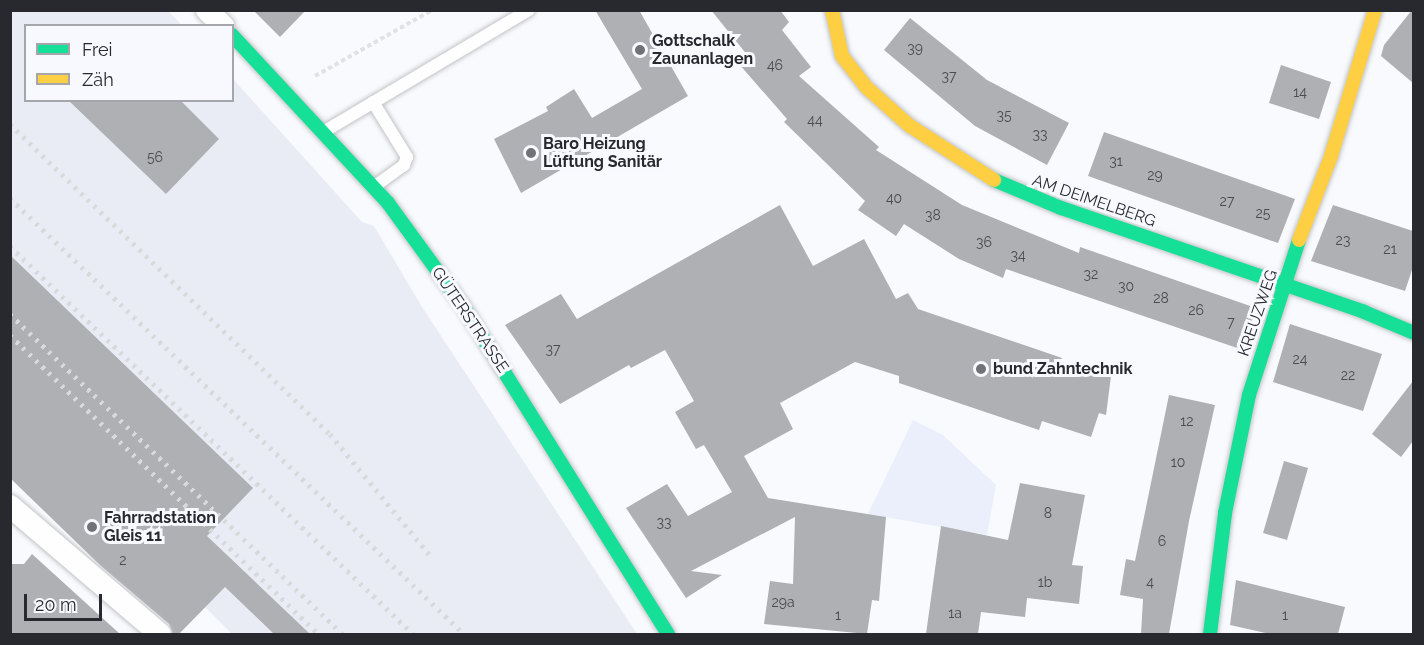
<!DOCTYPE html>
<html>
<head>
<meta charset="utf-8">
<style>
	body { margin:0 }
	#map { position:relative; width:1424px; height:645px; overflow:hidden; background:#f9fafd; font-family:Raleway,sans-serif }
	div>[style] { position:absolute }
	.built>* { inset:0; background:#e9ecf4 }
	.green>* { inset:0; background:#eaeffb }
	.building>* { inset:0; background:#aeb0b3 }
	.path>* { height:4px; margin-top:-2px; transform-origin:0; background:repeating-linear-gradient(90deg,#e2e2e4 0 4.5px,transparent 0 7.5px) }
	.roads { filter:drop-shadow(0 0 2px #c2c4c7) drop-shadow(0 0 2px #c2c4c7) }
	.lane>* { height:12px; margin:-6px; padding:0 6px; transform-origin:6px; border-radius:6px; background:#fefeff }
	.street>* { height:22px; margin:-11px; padding:0 11px; transform-origin:11px; border-radius:11px; background:#fefeff }
	.fast>* { height:14px; margin:-7px; padding:0 7px; transform-origin:7px; border-radius:7px; background:#16e098 }
	.slow>* { height:14px; margin:-7px; padding:0 7px; transform-origin:7px; border-radius:7px; background:#ffcf43 }
	.rail>* { height:4.5px; margin-top:-2.25px; transform-origin:0; background:repeating-linear-gradient(90deg,#d8d9da 0 3px,transparent 0 9px) }
	.dots>* { width:16px; height:16px; translate:-50% -50%; box-sizing:border-box; border:3px solid #f7f9ff; border-radius:50% }
	span { translate:-50% -50%; white-space:nowrap; text-align:center; line-height:1.15; -webkit-text-stroke:6px #f7f9ff; paint-order:stroke }
	.number-label { font-size:14px; color:#494b4f }
	.number-label span { -webkit-text-stroke-width:0 }
	.poi-label { font-size:16px; color:#27292e; font-weight:700 }
	.left { translate:0 -50%; text-align:left }
	.street-label { font-size:16px; color:#27292e }
	.frame { position:absolute; inset:0; border:12px solid #27292e; pointer-events:none }
	.legend { position:absolute; left:24px; top:24px; width:210px; height:78px; box-sizing:border-box; background:#f7f9ff; border:2px solid #a4a6ab; margin:0; padding:8px 10px; list-style:none; font-size:18px; color:#27292e }
	.legend li { display:flex; align-items:center; gap:12px; height:30px }
	.legend b { width:30px; border:2px solid #a4a6ab }
	.scale { position:absolute; left:24px; top:594px; width:78px; height:27px; box-sizing:border-box; border:3px solid #27292e; border-top:0; padding-left:8px; font-size:18px; line-height:21px; white-space:nowrap; color:#27292e; -webkit-text-stroke:4px #f7f9ff; paint-order:stroke }
</style>
</head>
<body>
<div id="map">
	<div class="built">
		<div style="clip-path:polygon(10px 11px,168px 11px,182px 25px,26px 26px,26px 100px,232px 100px,233px 79px,362px 222px,374px 226px,422px 307px,637px 634px,232px 634px,11px 412px)"></div>
	</div>
	<div class="green">
		<div style="clip-path:polygon(913px 420px,943px 435px,996px 485px,987px 535px,868px 514px)"></div>
	</div>
	<div class="building">
		<div style="clip-path:polygon(253px 10px,306px 10px,280px 37px)"></div>
		<div style="clip-path:polygon(595px 10px,639px 10px,688px 96px,521px 193px,494px 139px,548px 111px,546px 107px,574px 89px,592px 118px,642px 89px)"></div>
		<div style="clip-path:polygon(711px 10px,780px 10px,789px 22px,782px 30px,811px 67px,799px 76px,879px 147px,876px 150px,962px 205px,1079px 253px,1080px 247px,1256px 308px,1243px 350px,1006px 269px,1003px 278px,959px 259px,904px 224px,896px 236px,858px 210px,865px 201px,784px 122px,787px 119px,739px 64px,748px 56px)"></div>
		<div style="clip-path:polygon(1412px 10px,1413px 10px,1413px 83px,1381px 56px,1384px 45px)"></div>
		<div style="clip-path:polygon(910px 18px,987px 80px,1069px 123px,1047px 165px,975px 126px,884px 50px)"></div>
		<div style="clip-path:polygon(1281px 65px,1331px 82px,1319px 119px,1269px 103px)"></div>
		<div style="clip-path:polygon(68px 100px,180px 100px,219px 139px,166px 194px)"></div>
		<div style="clip-path:polygon(1104px 132px,1295px 199px,1278px 243px,1088px 176px)"></div>
		<div style="clip-path:polygon(780px 205px,813px 266px,864px 239px,896px 299px,908px 293px,918px 309px,1062px 358px,1061px 362px,1111px 376px,1106px 415px,1099px 413px,1091px 437px,1042px 421px,1039px 430px,899px 383px,899px 376px,855px 362px,780px 403px,793px 429px,744px 456px,768px 498px,886px 517px,879px 601px,872px 600px,867px 634px,764px 624px,770px 581px,793px 584px,795px 517px,691px 571px,722px 575px,686px 598px,626px 508px,667px 484px,688px 516px,732px 492px,704px 445px,696px 449px,675px 412px,694px 401px,665px 350px,631px 368px,629px 365px,560px 404px,505px 325px,561px 294px,577px 319px)"></div>
		<div style="clip-path:polygon(1333px 205px,1413px 231px,1413px 267px,1405px 291px,1311px 261px)"></div>
		<div style="clip-path:polygon(10px 255px,253px 488px,207px 536px,310px 634px,274px 634px,225px 587px,179px 634px,173px 634px,169px 624px,101px 566px,10px 478px)"></div>
		<div style="clip-path:polygon(1290px 324px,1382px 354px,1363px 411px,1273px 382px)"></div>
		<div style="clip-path:polygon(1413px 381px,1413px 441px,1401px 457px,1372px 434px)"></div>
		<div style="clip-path:polygon(1169px 395px,1215px 405px,1189px 521px,1169px 634px,1141px 634px,1143px 599px,1120px 595px,1126px 559px,1135px 561px)"></div>
		<div style="clip-path:polygon(1284px 461px,1308px 468px,1287px 540px,1263px 533px)"></div>
		<div style="clip-path:polygon(1020px 483px,1085px 495px,1072px 565px,1083px 566px,1079px 604px,1027px 598px,1025px 617px,981px 612px,978px 634px,926px 634px,941px 526px,1008px 540px)"></div>
		<div style="clip-path:polygon(32px 554px,120px 634px,10px 634px,10px 564px,24px 564px)"></div>
		<div style="clip-path:polygon(1236px 580px,1345px 607px,1338px 634px,1270px 634px,1230px 625px)"></div>
	</div>
	<div class="path">
		<div style="left:315px;top:76px;width:134px;rotate:-29.4deg"></div>
	</div>
	<div class="roads">
		<div class="lane">
			<div style="left:373px;top:102px;width:65px;rotate:58.3deg"></div>
			<div style="left:407px;top:157px;width:9px;rotate:111deg"></div>
			<div style="left:404px;top:165px;width:36px;rotate:144deg"></div>
			<div style="left:325px;top:131px;width:237px;rotate:-30.7deg"></div>
		</div>
		<div class="street">
			<div style="left:207px;top:10px;width:23px;rotate:45deg"></div>
			<div style="left:10px;top:506px;width:197px;rotate:40.5deg"></div>
		</div>
		<div class="fast">
			<div style="left:232px;top:35px;width:229px;rotate:47.1deg"></div>
			<div style="left:388px;top:203px;width:127px;rotate:53.9deg"></div>
			<div style="left:463px;top:306px;width:387px;rotate:58deg"></div>
			<div style="left:994px;top:180px;width:73px;rotate:22.7deg"></div>
			<div style="left:1061px;top:208px;width:320px;rotate:18.9deg"></div>
			<div style="left:1364px;top:312px;width:54px;rotate:22.8deg"></div>
			<div style="left:1210px;top:634px;width:122px;rotate:-82.9deg"></div>
			<div style="left:1225px;top:513px;width:120px;rotate:-78.5deg"></div>
			<div style="left:1249px;top:395px;width:163px;rotate:-72.1deg"></div>
		</div>
		<div class="slow">
			<div style="left:832px;top:10px;width:47px;rotate:77.7deg"></div>
			<div style="left:842px;top:56px;width:39px;rotate:52deg"></div>
			<div style="left:866px;top:87px;width:59px;rotate:41.6deg"></div>
			<div style="left:910px;top:126px;width:100px;rotate:32.7deg"></div>
			<div style="left:1299px;top:240px;width:90px;rotate:-69.1deg"></div>
			<div style="left:1331px;top:156px;width:152px;rotate:-73.2deg"></div>
		</div>
	</div>
	<div class="rail">
		<div style="left:10px;top:124px;width:446px;rotate:44.1deg"></div>
		<div style="left:330px;top:434px;width:156px;rotate:50.5deg"></div>
		<div style="left:10px;top:198px;width:629px;rotate:43.84deg"></div>
		<div style="left:10px;top:246px;width:559px;rotate:43.91deg"></div>
		<div style="left:10px;top:314px;width:462px;rotate:43.9deg"></div>
		<div style="left:10px;top:335px;width:430px;rotate:44.1deg"></div>
	</div>
	<div class="dots">
		<div style="left:640px;top:50px;background:#707276"></div>
		<div style="left:531px;top:153px;background:#707276"></div>
		<div style="left:981px;top:369px;background:#707276"></div>
		<div style="left:92px;top:527px;background:#707276"></div>
	</div>
	<div class="number-label">
		<span style="left:915px;top:48px">39</span>
		<span style="left:775px;top:65px">46</span>
		<span style="left:949px;top:76px">37</span>
		<span style="left:1300px;top:92px">14</span>
		<span style="left:1004px;top:115px">35</span>
		<span style="left:815px;top:120px">44</span>
		<span style="left:1040px;top:134px">33</span>
		<span style="left:155px;top:157px">56</span>
		<span style="left:1116px;top:161px">31</span>
		<span style="left:1155px;top:175px">29</span>
		<span style="left:894px;top:198px">40</span>
		<span style="left:1227px;top:201px">27</span>
		<span style="left:1263px;top:213px">25</span>
		<span style="left:933px;top:215px">38</span>
		<span style="left:1343px;top:240px">23</span>
		<span style="left:984px;top:242px">36</span>
		<span style="left:1390px;top:249px">21</span>
		<span style="left:1018px;top:255px">34</span>
		<span style="left:1091px;top:274px">32</span>
		<span style="left:1126px;top:286px">30</span>
		<span style="left:1161px;top:298px">28</span>
		<span style="left:1196px;top:310px">26</span>
		<span style="left:1231px;top:322px">7</span>
		<span style="left:553px;top:349px">37</span>
		<span style="left:1300px;top:359px">24</span>
		<span style="left:1348px;top:375px">22</span>
		<span style="left:1187px;top:421px">12</span>
		<span style="left:1178px;top:462px">10</span>
		<span style="left:1048px;top:513px">8</span>
		<span style="left:664px;top:522px">33</span>
		<span style="left:1162px;top:541px">6</span>
		<span style="left:123px;top:560px">2</span>
		<span style="left:1045px;top:582px">1b</span>
		<span style="left:1150px;top:582px">4</span>
		<span style="left:783px;top:602px">29a</span>
		<span style="left:955px;top:613px">1a</span>
		<span style="left:838px;top:615px">1</span>
		<span style="left:1285px;top:615px">1</span>
	</div>
	<div class="poi-label">
		<span class="left" style="left:652px;top:50px">Gottschalk<br>Zaunanlagen</span>
		<span class="left" style="left:543px;top:153px">Baro Heizung<br>Lüftung Sanitär</span>
		<span class="left" style="left:993px;top:369px">bund Zahntechnik</span>
		<span class="left" style="left:104px;top:527px">Fahrradstation<br>Gleis 11</span>
	</div>
	<div class="street-label">
		<span style="left:1094px;top:201px;rotate:19deg">AM DEIMELBERG</span>
		<span style="left:1258px;top:313px;rotate:-71deg">KREUZWEG</span>
		<span style="left:470px;top:320px;rotate:56deg">GÜTERSTRASSE</span>
	</div>
	<div class="frame"></div>
	<ul class="legend">
	<li><b style="height:8px;background:#16e098"></b>Frei</li>
	<li><b style="height:8px;background:#ffcf43"></b>Zäh</li>
	</ul>
	<div class="scale">20 m</div>
</div>
</body>
</html>
